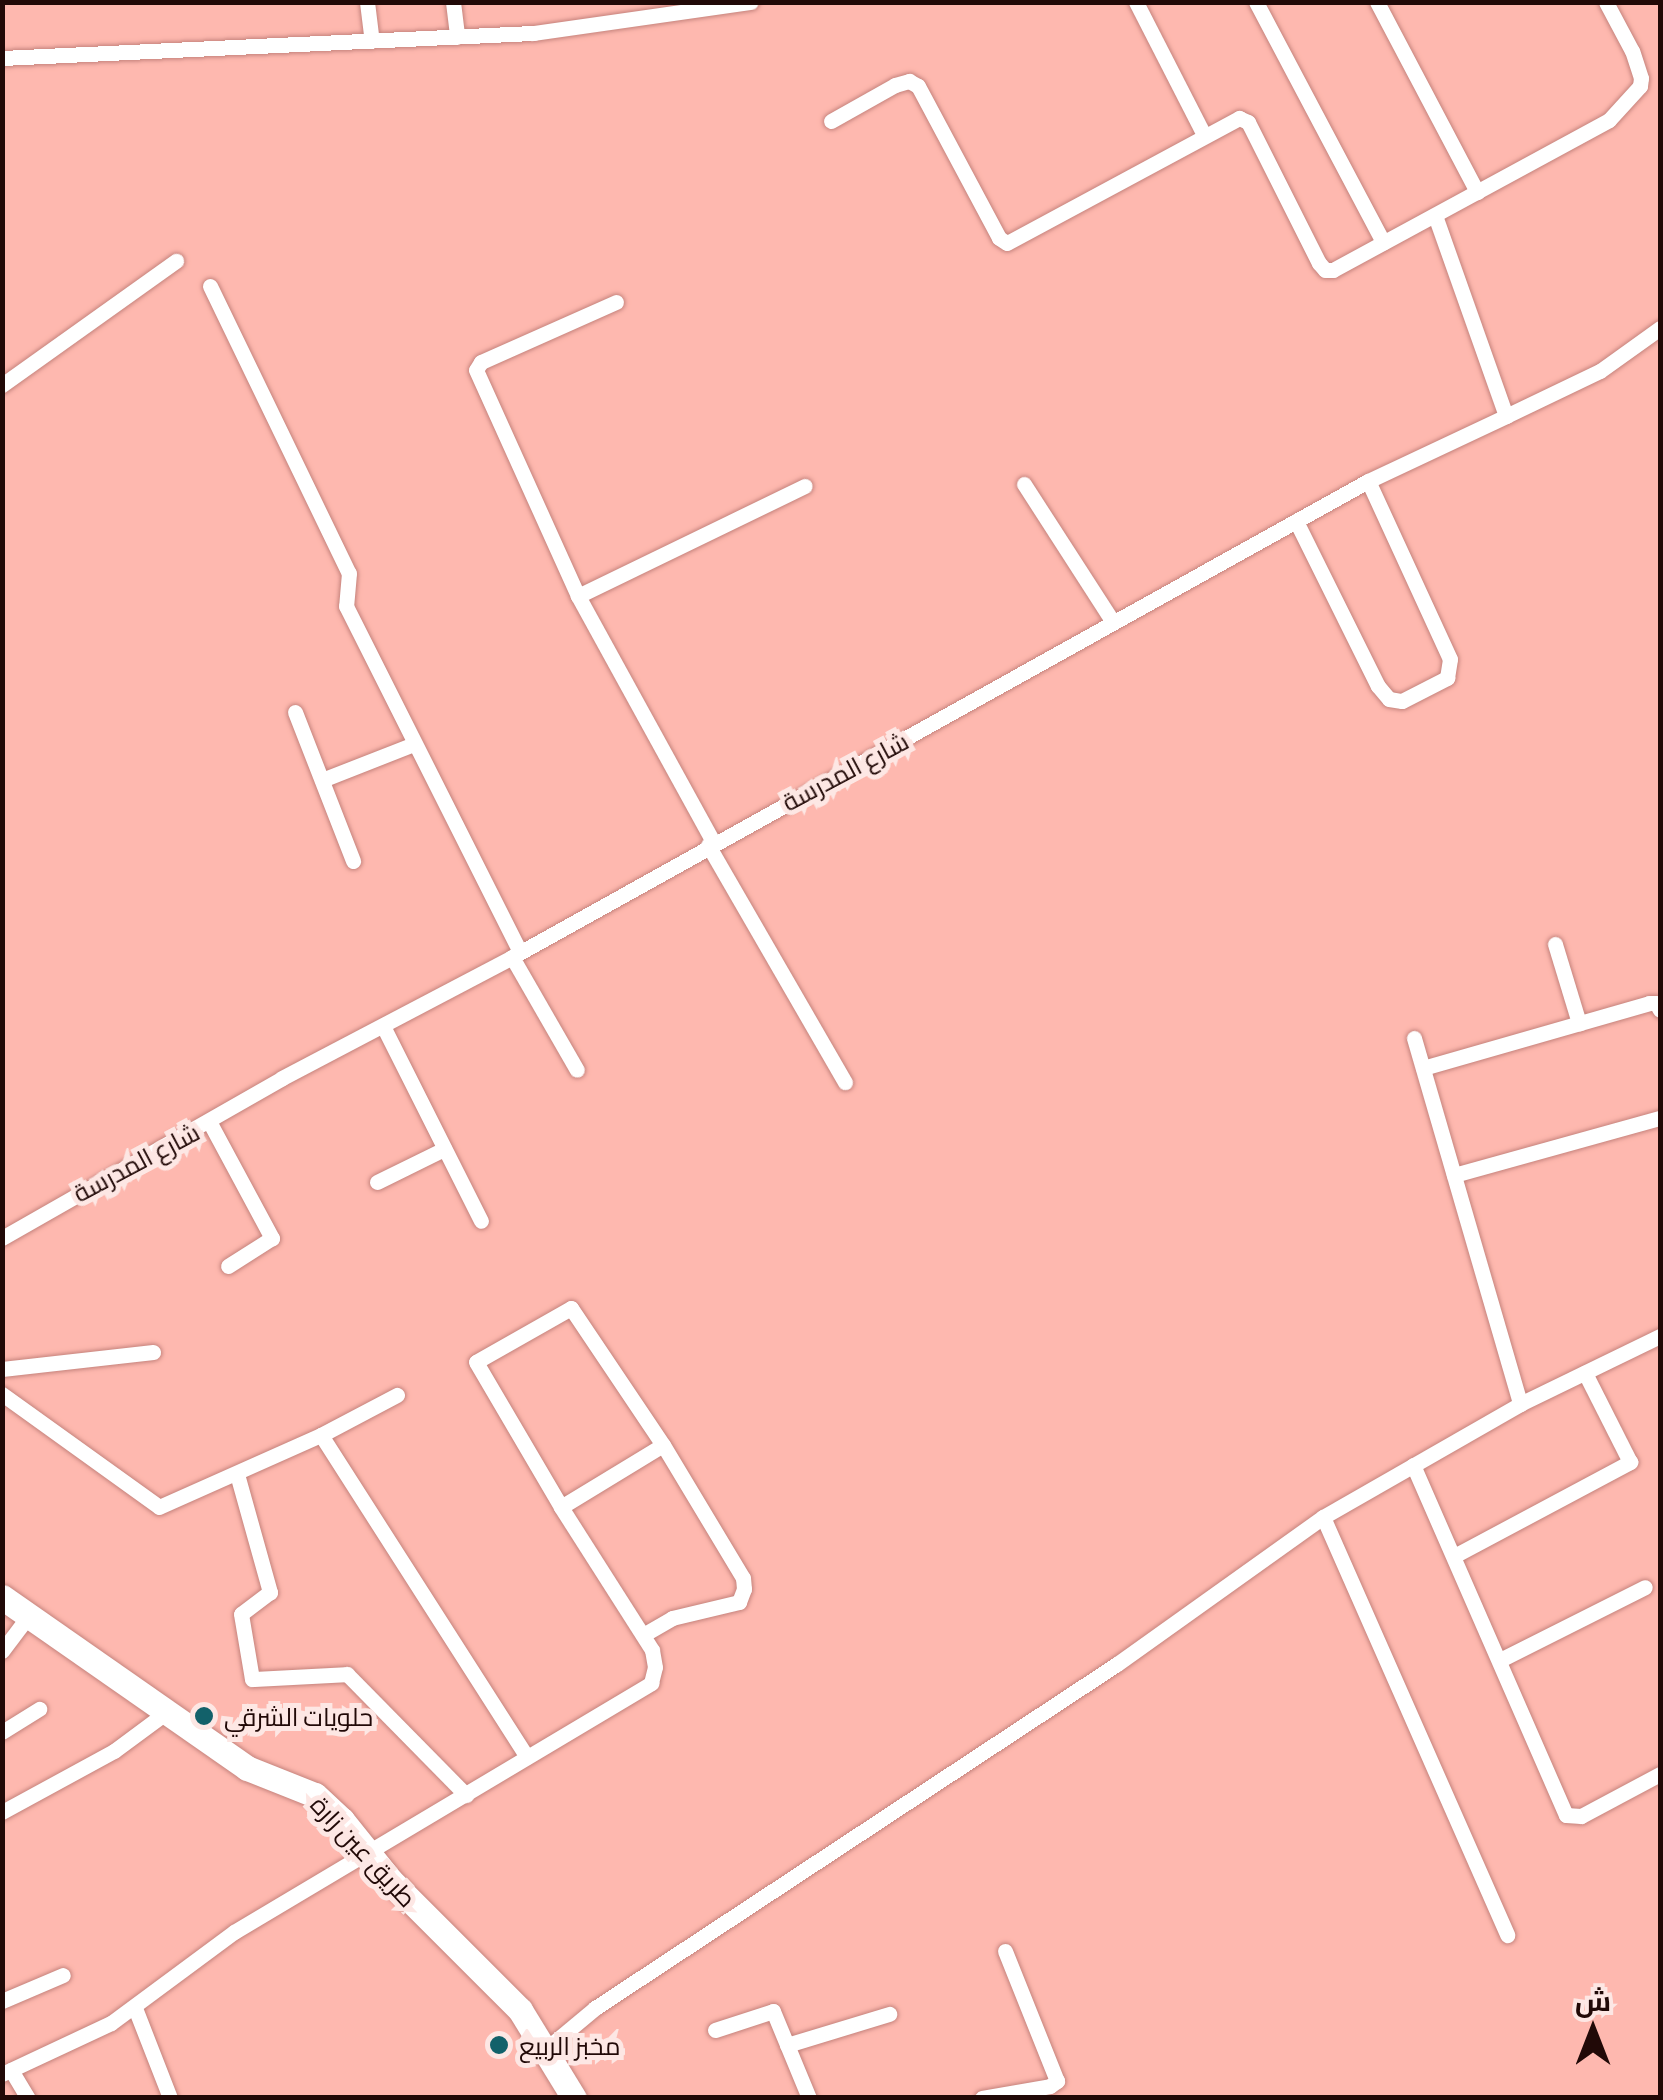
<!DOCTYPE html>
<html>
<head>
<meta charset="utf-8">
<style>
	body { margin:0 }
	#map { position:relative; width:1663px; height:2100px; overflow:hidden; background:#feb8af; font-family:Commissioner,Cairo,sans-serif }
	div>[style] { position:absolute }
	.roads { filter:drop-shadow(0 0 2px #c5837c) drop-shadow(0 0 2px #c5837c) }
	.minor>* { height:15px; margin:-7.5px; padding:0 7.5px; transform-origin:7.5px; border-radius:7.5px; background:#fff }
	.primary>* { height:25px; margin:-12.5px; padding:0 12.5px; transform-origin:12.5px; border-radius:12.5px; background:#fff }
	.dots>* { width:28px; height:28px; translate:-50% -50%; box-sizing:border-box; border:5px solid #fde7e4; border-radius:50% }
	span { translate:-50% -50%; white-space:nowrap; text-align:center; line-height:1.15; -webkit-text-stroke:10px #fde7e4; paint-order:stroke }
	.street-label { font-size:25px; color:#210907 }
	.poi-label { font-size:25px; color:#210907 }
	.left { translate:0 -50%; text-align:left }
	.frame { position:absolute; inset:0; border:5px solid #210907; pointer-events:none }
	.north { position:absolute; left:1543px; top:1980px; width:100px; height:100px; -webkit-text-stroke:8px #fde7e4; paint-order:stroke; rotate:0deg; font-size:28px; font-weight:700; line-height:40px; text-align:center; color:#210907 }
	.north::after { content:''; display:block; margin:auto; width:35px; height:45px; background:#210907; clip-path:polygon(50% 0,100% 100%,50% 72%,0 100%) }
</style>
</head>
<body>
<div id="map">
	<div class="roads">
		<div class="minor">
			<div style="left:367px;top:2px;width:39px;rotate:83deg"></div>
			<div style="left:453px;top:2px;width:35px;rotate:83deg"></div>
			<div style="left:1136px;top:2px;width:149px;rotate:62.9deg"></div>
			<div style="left:1256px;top:2px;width:272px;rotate:62.1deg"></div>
			<div style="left:1377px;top:2px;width:215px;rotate:62.2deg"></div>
			<div style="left:2px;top:58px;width:532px;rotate:-2.7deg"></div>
			<div style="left:533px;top:33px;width:220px;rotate:-8.1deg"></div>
			<div style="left:831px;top:121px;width:73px;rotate:-29.4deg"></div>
			<div style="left:895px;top:85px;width:15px;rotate:-16deg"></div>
			<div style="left:909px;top:81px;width:10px;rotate:29deg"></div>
			<div style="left:918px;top:86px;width:172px;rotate:61.9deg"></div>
			<div style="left:999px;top:238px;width:9px;rotate:32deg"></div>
			<div style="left:1007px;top:243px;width:264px;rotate:-28.3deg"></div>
			<div style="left:1239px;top:118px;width:10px;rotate:24deg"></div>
			<div style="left:1248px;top:122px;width:158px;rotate:63.3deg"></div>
			<div style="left:1319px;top:263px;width:9px;rotate:49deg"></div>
			<div style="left:1325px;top:270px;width:8px"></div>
			<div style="left:1333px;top:270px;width:314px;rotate:-28.5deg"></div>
			<div style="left:1609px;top:120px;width:46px;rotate:-47.6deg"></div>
			<div style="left:1640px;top:86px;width:8px;rotate:-83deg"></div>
			<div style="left:1641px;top:78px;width:28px;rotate:-108deg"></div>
			<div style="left:1632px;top:51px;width:55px;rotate:-118deg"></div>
			<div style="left:210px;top:286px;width:319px;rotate:64.2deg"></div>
			<div style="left:349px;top:573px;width:33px;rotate:95deg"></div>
			<div style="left:346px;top:606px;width:387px;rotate:63.3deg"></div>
			<div style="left:616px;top:302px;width:148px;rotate:156deg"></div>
			<div style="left:481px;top:362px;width:9px;rotate:122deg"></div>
			<div style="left:476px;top:370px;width:248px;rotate:65.7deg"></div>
			<div style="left:578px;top:596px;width:281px;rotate:61.2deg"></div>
			<div style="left:2px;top:385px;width:214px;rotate:-35.5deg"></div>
			<div style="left:1506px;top:416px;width:104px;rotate:-25.6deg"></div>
			<div style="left:1600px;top:371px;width:74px;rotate:-35.6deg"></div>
			<div style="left:1024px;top:484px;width:164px;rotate:57.2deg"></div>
			<div style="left:1296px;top:521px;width:184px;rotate:63.6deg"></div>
			<div style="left:1378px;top:686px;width:17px;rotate:50deg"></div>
			<div style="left:1389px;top:699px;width:13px;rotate:9deg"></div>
			<div style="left:1402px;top:701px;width:51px;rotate:-27.1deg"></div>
			<div style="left:1447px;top:678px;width:19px;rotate:-81deg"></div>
			<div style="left:1450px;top:659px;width:196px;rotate:-114.7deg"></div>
			<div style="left:578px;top:596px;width:252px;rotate:-25.9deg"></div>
			<div style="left:295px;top:712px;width:160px;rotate:68.7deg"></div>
			<div style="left:322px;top:780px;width:99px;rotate:-21.4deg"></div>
			<div style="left:708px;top:845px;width:274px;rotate:60deg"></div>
			<div style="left:1555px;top:944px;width:83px;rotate:73.1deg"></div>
			<div style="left:512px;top:957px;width:130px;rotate:60.1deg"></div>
			<div style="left:383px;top:1026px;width:218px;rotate:63.3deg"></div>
			<div style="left:1414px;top:1038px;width:381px;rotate:73.8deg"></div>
			<div style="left:1423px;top:1068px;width:235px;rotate:-16deg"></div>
			<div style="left:1649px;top:1003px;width:7px"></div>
			<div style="left:1656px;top:1003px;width:8px;rotate:60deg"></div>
			<div style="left:210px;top:1123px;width:131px;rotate:61.7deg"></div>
			<div style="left:272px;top:1238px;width:52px;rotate:147.5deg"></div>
			<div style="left:1454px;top:1175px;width:214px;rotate:-15.5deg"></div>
			<div style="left:377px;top:1182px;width:75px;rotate:-26.2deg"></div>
			<div style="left:2px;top:1238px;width:322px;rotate:-29.7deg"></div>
			<div style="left:282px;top:1078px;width:260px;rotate:-27.7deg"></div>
			<div style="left:512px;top:957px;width:979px;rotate:-29.08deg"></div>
			<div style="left:1368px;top:481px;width:153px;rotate:-25.2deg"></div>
			<div style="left:1506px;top:416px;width:212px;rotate:-109.5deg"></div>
			<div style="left:2px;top:1369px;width:152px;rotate:-6.4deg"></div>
			<div style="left:2px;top:1394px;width:193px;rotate:35.7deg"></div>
			<div style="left:159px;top:1507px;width:177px;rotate:-24deg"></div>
			<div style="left:321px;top:1435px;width:86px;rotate:-27.8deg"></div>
			<div style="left:321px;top:1435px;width:382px;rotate:57.4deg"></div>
			<div style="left:1413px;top:1465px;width:382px;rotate:66.4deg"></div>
			<div style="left:1566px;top:1815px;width:15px;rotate:4deg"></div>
			<div style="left:1581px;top:1816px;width:89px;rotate:-28deg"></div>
			<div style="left:237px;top:1474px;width:123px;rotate:74.4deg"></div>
			<div style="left:270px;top:1592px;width:36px;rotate:143deg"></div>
			<div style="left:241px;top:1614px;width:66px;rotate:80.4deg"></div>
			<div style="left:252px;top:1679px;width:95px;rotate:-3deg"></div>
			<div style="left:347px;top:1674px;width:170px;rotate:45.5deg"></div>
			<div style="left:1323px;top:1517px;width:457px;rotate:66.2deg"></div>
			<div style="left:1454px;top:1556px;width:200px;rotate:-28.1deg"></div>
			<div style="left:1630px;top:1462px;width:100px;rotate:-116.8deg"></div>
			<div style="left:643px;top:1635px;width:34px;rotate:-30deg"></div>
			<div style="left:672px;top:1618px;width:69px;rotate:-13.4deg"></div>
			<div style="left:739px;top:1602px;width:14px;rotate:-69deg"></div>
			<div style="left:744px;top:1589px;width:11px;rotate:-95deg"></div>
			<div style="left:743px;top:1578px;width:155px;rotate:-121deg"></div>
			<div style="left:663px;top:1445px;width:165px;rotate:-123.9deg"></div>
			<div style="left:571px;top:1308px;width:109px;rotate:150.4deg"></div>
			<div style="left:476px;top:1362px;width:168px;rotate:59.6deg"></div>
			<div style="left:561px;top:1507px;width:119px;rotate:-31.3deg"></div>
			<div style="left:2px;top:1651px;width:46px;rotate:-52.9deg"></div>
			<div style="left:1500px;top:1660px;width:162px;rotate:-26.7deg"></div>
			<div style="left:2px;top:1732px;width:44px;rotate:-31.9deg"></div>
			<div style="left:2px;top:1812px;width:128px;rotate:-28.6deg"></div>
			<div style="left:114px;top:1751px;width:67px;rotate:-36.5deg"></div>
			<div style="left:2px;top:2001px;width:66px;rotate:-23.1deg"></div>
			<div style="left:135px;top:2008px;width:97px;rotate:68.7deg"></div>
			<div style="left:715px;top:2030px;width:61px;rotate:-18.1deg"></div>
			<div style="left:773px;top:2011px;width:94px;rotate:67.5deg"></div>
			<div style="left:787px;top:2045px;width:107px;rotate:-16.9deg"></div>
			<div style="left:546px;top:2049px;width:64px;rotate:-39.9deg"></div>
			<div style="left:595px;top:2008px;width:625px;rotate:-33.39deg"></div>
			<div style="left:1117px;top:1664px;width:253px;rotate:-35.5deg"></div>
			<div style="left:1323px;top:1517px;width:227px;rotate:-29.8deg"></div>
			<div style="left:1520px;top:1404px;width:156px;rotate:-25.9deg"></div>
			<div style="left:11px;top:2070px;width:33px;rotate:59deg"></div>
			<div style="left:2px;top:2074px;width:120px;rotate:-25.1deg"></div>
			<div style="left:111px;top:2023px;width:153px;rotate:-36.5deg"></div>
			<div style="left:234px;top:1932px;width:486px;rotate:-30.8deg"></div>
			<div style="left:651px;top:1683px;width:16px;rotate:-76deg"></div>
			<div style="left:655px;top:1667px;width:17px;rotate:-100deg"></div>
			<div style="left:652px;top:1650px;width:169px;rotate:-122.5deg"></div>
			<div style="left:982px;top:2098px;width:69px;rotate:-10deg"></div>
			<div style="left:1050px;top:2086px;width:9px;rotate:-36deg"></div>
			<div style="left:1057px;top:2081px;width:140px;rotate:-111.8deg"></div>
		</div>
		<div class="primary">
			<div style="left:2px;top:1597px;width:299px;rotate:34.9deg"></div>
			<div style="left:247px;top:1768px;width:73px;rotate:21.7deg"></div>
			<div style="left:315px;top:1795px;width:37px;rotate:43deg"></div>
			<div style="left:342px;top:1820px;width:77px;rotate:51.3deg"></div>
			<div style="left:390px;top:1880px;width:184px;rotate:45deg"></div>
			<div style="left:520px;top:2010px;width:103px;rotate:58.5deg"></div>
		</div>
	</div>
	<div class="dots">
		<div style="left:204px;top:1716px;background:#12616a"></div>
		<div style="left:499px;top:2045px;background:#12616a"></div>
	</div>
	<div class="street-label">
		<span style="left:845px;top:771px;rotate:-28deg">شارع المدرسة</span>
		<span style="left:136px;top:1162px;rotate:-28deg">شارع المدرسة</span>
		<span style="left:364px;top:1851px;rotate:47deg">طريق عين زارة</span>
	</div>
	<div class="poi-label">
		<span class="left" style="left:224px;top:1716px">حلويات الشرقي</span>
		<span class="left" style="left:519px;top:2045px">مخبز الربيع</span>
	</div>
	<div class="frame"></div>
	<div class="north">ش</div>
</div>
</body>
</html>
